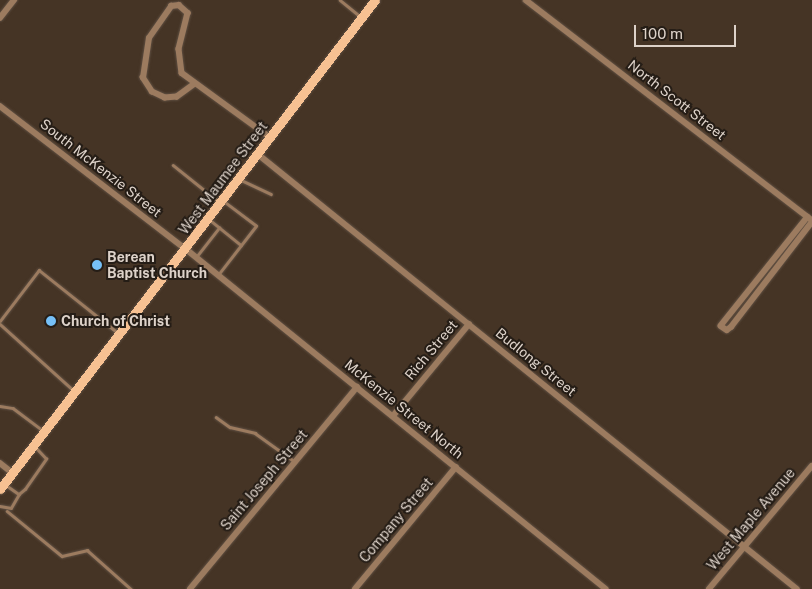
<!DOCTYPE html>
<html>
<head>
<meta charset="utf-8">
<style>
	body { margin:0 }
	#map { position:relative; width:812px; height:589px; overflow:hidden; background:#453425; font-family:"Public Sans",sans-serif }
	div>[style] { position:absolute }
	.roads { filter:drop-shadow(0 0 1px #605043) drop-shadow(0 0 1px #605043) }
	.service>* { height:2.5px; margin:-1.25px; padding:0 1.25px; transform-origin:1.25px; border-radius:1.25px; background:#9c7b5f }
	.minor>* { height:5.5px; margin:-2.75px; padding:0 2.75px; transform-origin:2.75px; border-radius:2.75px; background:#9c7b5f }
	.primary>* { height:9px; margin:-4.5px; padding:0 4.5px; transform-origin:4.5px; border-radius:4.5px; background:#f7c192 }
	.dots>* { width:14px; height:14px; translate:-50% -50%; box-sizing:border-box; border:2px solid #251d16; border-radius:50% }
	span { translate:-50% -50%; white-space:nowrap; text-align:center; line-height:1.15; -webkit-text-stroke:4px #251d16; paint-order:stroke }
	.street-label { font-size:14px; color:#ddd2c9 }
	.poi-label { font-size:14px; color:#ddd2c9; font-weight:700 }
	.left { translate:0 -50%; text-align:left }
	.scale { position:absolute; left:634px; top:25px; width:102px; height:22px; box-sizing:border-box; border:2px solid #ddd2c9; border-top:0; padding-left:6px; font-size:15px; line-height:18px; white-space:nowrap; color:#ddd2c9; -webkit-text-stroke:4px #251d16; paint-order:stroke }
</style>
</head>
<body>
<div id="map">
	<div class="roads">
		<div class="service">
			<div style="left:340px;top:0;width:27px;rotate:39deg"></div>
			<div style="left:173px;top:165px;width:58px;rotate:38.7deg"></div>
			<div style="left:241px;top:180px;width:33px;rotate:25deg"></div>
			<div style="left:210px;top:220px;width:40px;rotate:39deg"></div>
			<div style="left:197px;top:256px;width:36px;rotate:-52deg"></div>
			<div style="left:218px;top:275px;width:62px;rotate:-52.2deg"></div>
			<div style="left:256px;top:226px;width:40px;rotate:-143deg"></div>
			<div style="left:0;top:321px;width:64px;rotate:-52.6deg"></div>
			<div style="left:39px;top:270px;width:100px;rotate:38.5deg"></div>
			<div style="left:0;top:324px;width:98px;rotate:42.1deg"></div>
			<div style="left:0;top:406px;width:13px;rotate:9deg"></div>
			<div style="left:13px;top:408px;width:36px;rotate:37deg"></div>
			<div style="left:216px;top:417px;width:17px;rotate:36deg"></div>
			<div style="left:230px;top:427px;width:26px;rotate:13deg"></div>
			<div style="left:255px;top:433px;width:48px;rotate:35.7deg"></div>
			<div style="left:6px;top:485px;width:16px;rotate:35deg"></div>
			<div style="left:19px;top:494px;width:8px;rotate:-40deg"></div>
			<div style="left:25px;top:489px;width:37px;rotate:-55deg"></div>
			<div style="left:46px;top:459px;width:16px;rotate:-133deg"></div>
			<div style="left:0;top:506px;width:11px;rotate:10deg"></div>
			<div style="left:11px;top:508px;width:16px;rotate:-60deg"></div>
			<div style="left:7px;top:511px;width:71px;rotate:39.3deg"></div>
			<div style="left:62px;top:556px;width:26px;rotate:-13deg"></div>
			<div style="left:87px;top:550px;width:59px;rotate:41.6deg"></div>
		</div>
		<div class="minor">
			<div style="left:526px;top:0;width:361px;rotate:37.6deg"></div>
			<div style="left:0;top:18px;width:23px;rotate:-52deg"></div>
			<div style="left:195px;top:84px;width:22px;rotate:144deg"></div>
			<div style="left:177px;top:97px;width:12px;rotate:175deg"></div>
			<div style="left:165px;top:98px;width:14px;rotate:-155deg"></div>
			<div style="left:152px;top:92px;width:17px;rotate:-123deg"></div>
			<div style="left:143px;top:78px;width:40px;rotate:-81.5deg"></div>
			<div style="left:149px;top:38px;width:39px;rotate:-55deg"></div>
			<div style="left:171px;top:6px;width:8px;rotate:-7deg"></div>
			<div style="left:179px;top:5px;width:12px;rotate:42deg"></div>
			<div style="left:188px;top:13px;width:37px;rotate:104deg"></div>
			<div style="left:179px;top:49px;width:24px;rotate:83deg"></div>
			<div style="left:182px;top:73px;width:110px;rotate:36.1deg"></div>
			<div style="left:0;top:106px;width:235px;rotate:37.6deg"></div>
			<div style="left:186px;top:249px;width:540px;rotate:38.99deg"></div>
			<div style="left:259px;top:155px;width:691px;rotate:38.89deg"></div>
			<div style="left:808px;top:217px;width:139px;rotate:128.6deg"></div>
			<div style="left:721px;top:326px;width:7px;rotate:34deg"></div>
			<div style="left:727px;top:330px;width:5px;rotate:-37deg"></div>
			<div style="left:731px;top:327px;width:133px;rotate:-52.4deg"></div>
			<div style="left:393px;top:416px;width:119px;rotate:-50.4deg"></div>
			<div style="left:0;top:463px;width:16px;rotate:38deg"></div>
			<div style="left:190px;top:589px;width:262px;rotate:-50.4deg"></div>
			<div style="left:355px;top:589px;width:158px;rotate:-50.4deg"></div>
			<div style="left:709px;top:589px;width:160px;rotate:-50.1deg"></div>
		</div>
		<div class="primary">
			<div style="left:0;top:489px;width:616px;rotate:-52.52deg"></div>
		</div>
	</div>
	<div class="dots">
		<div style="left:97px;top:265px;background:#76c0f7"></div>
		<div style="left:51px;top:321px;background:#76c0f7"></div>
	</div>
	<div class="street-label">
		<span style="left:677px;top:100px;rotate:38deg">North Scott Street</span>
		<span style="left:101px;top:168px;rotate:38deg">South McKenzie Street</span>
		<span style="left:223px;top:178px;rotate:-53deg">West Maumee Street</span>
		<span style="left:431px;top:350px;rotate:-50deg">Rich Street</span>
		<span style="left:536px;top:362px;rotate:39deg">Budlong Street</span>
		<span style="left:404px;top:409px;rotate:39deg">McKenzie Street North</span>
		<span style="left:264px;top:480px;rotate:-50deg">Saint Joseph Street</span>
		<span style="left:751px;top:519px;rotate:-50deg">West Maple Avenue</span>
		<span style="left:396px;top:520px;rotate:-50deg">Company Street</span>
	</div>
	<div class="poi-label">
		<span class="left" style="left:107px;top:265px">Berean<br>Baptist Church</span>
		<span class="left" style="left:61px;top:321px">Church of Christ</span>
	</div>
	<div class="scale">100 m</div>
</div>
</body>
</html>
